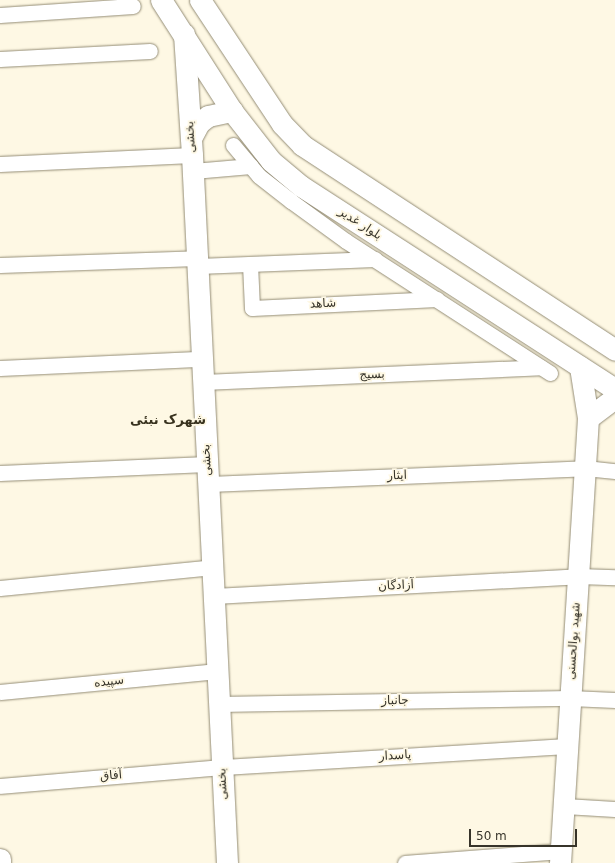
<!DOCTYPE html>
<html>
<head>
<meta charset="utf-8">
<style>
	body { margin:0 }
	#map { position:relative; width:615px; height:863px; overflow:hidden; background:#fef8e4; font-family:"DejaVu Sans",Vazirmatn,sans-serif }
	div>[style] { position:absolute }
	.roads { filter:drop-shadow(0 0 1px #948d76) drop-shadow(0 0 1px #948d76) }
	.street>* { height:15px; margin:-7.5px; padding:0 7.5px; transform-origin:7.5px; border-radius:7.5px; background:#fff }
	.secondary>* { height:21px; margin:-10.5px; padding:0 10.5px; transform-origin:10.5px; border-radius:10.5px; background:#fff }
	span { translate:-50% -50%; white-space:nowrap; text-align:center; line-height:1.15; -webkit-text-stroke:3.5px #fef8e4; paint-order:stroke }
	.street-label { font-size:12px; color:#37342a }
	.neighbourhood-label { font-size:13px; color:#38321e; font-weight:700 }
	.scale { position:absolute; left:469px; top:829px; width:108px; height:18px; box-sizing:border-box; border:2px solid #37342a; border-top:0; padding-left:5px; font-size:12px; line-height:14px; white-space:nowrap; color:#37342a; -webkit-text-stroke:3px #fef8e4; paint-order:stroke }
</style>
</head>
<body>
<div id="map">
	<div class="roads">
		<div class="street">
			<div style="left:0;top:15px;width:133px;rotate:-3.9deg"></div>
			<div style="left:0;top:59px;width:150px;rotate:-3.1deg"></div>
			<div style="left:233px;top:145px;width:40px;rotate:50deg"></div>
			<div style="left:259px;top:176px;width:41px;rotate:38deg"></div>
			<div style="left:291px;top:201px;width:68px;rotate:36deg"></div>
			<div style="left:346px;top:241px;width:243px;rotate:32.9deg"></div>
			<div style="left:0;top:164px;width:192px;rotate:-2.7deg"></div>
			<div style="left:193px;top:171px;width:58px;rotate:-4.9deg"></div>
			<div style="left:250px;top:264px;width:44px;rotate:87.4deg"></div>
			<div style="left:252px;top:308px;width:185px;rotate:-2.8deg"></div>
			<div style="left:0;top:265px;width:197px;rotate:-2deg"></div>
			<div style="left:198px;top:266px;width:177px;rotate:-2.3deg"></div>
			<div style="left:0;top:368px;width:202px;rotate:-2.6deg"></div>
			<div style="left:203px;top:382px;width:338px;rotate:-2.5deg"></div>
			<div style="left:0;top:473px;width:207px;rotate:-2.5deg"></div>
			<div style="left:209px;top:484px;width:376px;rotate:-2.4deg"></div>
			<div style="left:585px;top:468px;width:30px;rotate:6deg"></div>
			<div style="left:0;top:588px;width:214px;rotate:-5.6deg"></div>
			<div style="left:214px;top:596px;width:365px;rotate:-3.1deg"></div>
			<div style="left:578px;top:576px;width:37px;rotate:2deg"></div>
			<div style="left:0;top:692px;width:219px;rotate:-5.5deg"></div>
			<div style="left:219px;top:704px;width:351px;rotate:-1deg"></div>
			<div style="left:570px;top:698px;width:45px;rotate:2.5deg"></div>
			<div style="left:0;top:786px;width:224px;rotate:-4.9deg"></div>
			<div style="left:223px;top:767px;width:345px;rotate:-3.5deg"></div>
			<div style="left:564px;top:806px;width:51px;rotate:3.4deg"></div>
			<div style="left:405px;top:863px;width:156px;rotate:-4.4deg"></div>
		</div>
		<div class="secondary">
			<div style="left:161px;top:0;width:132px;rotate:57.4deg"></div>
			<div style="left:232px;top:111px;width:63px;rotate:52deg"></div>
			<div style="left:271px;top:161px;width:39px;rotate:40deg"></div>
			<div style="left:301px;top:186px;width:374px;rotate:32.9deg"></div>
			<div style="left:200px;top:0;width:149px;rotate:56.5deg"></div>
			<div style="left:282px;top:124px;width:29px;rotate:46deg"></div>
			<div style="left:302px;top:145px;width:374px;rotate:33.2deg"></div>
			<div style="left:184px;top:34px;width:121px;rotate:86.2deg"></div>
			<div style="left:192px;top:155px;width:709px;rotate:87.17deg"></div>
			<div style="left:191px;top:138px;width:17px;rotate:-62deg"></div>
			<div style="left:199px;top:123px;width:11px;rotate:-38deg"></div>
			<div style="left:208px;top:116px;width:25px;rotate:-12deg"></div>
			<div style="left:588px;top:418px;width:34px;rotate:-37deg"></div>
			<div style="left:0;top:859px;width:4px;rotate:90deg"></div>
			<div style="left:560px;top:863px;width:446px;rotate:-86.4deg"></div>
			<div style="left:588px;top:418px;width:52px;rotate:-98.9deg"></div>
		</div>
	</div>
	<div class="street-label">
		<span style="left:191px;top:137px;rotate:-94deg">بخشی</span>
		<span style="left:360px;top:224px;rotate:33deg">بلوار غدیر</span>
		<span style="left:323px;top:304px;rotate:-3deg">شاهد</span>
		<span style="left:372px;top:375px;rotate:-2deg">بسیج</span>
		<span style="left:207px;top:460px;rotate:-93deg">بخشی</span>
		<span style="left:397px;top:476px;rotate:-2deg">ایثار</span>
		<span style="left:396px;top:586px;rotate:-3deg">آزادگان</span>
		<span style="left:574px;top:641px;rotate:-86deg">شهید بوالحسنی</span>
		<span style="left:109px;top:682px;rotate:-6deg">سپیده</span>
		<span style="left:395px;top:701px;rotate:-1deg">جانباز</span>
		<span style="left:395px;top:756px;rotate:-3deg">پاسدار</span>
		<span style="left:111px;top:776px;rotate:-5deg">آفاق</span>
		<span style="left:223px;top:784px;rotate:-93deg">بخشی</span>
	</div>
	<div class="neighbourhood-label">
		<span style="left:168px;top:420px">شهرک نبئی</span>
	</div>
	<div class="scale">50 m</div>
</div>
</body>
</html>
